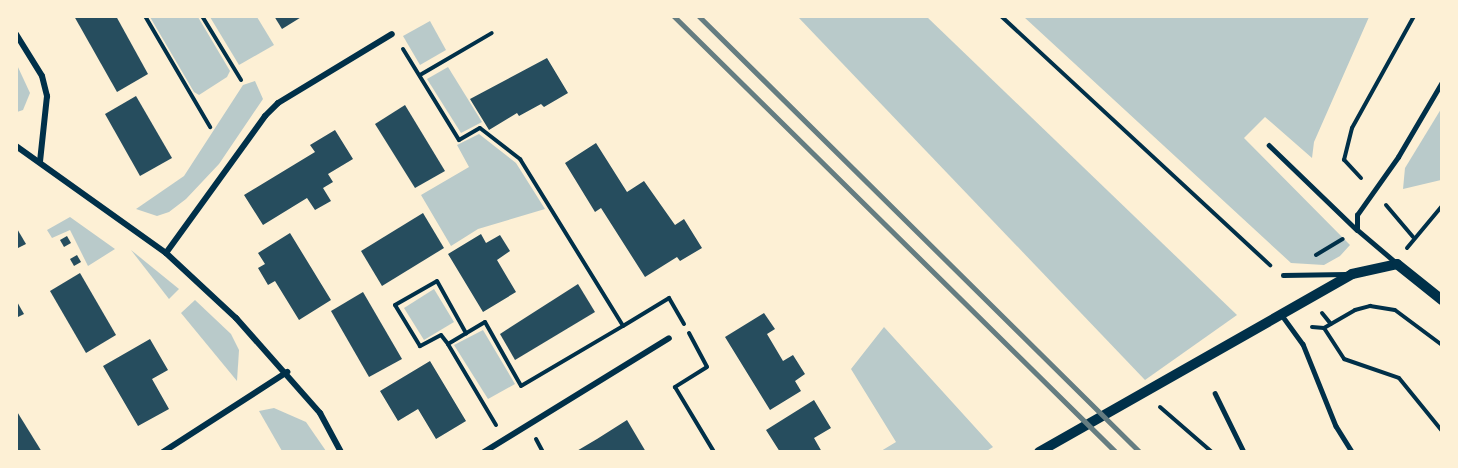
<!DOCTYPE html>
<html>
<head>
<meta charset="utf-8">
<style>
	body { margin:0 }
	#map { position:relative; width:1458px; height:468px; overflow:hidden; background:#fdf0d5; font-family:"DejaVu Sans",sans-serif }
	div>[style] { position:absolute }
	.green>* { inset:0; background:#b9caca }
	.building>* { inset:0; background:#264d5e }
	.path>* { height:4px; margin:-2px; padding:0 2px; transform-origin:2px; border-radius:2px; background:#003049 }
	.service>* { height:4.5px; margin:-2.25px; padding:0 2.25px; transform-origin:2.25px; border-radius:2.25px; background:#003049 }
	.minor>* { height:6px; margin:-3px; padding:0 3px; transform-origin:3px; border-radius:3px; background:#003049 }
	.tertiary>* { height:10px; margin:-5px; padding:0 5px; transform-origin:5px; border-radius:5px; background:#003049 }
	.rail>* { height:4.5px; margin:-2.25px; padding:0 2.25px; transform-origin:2.25px; border-radius:2.25px; background:#657d81 }
	span { translate:-50% -50%; white-space:nowrap; text-align:center; line-height:1.15; -webkit-text-stroke:6px #fdf0d5; paint-order:stroke }
	.frame { position:absolute; inset:0; border:18px solid #fdf0d5; pointer-events:none }
</style>
</head>
<body>
<div id="map">
	<div class="green">
		<div style="clip-path:polygon(150px 17px,198px 17px,230px 71px,227px 77px,199px 95px,194px 92px)"></div>
		<div style="clip-path:polygon(210px 17px,257px 17px,274px 45px,239px 65px)"></div>
		<div style="clip-path:polygon(798px 17px,927px 17px,1237px 315px,1145px 380px)"></div>
		<div style="clip-path:polygon(1024px 17px,1369px 17px,1314px 142px,1312px 158px,1265px 117px,1244px 138px,1350px 245px,1340px 256px,1324px 265px,1291px 263px)"></div>
		<div style="clip-path:polygon(430px 21px,446px 50px,420px 65px,403px 36px)"></div>
		<div style="clip-path:polygon(17px 65px,30px 93px,23px 110px,17px 112px)"></div>
		<div style="clip-path:polygon(448px 67px,482px 122px,461px 133px,427px 79px)"></div>
		<div style="clip-path:polygon(255px 81px,263px 99px,219px 164px,186px 199px,169px 212px,157px 216px,136px 209px,184px 176px,243px 85px)"></div>
		<div style="clip-path:polygon(1441px 109px,1441px 180px,1403px 189px,1405px 168px)"></div>
		<div style="clip-path:polygon(479px 134px,516px 163px,545px 209px,478px 229px,451px 246px,421px 195px,469px 167px,457px 145px)"></div>
		<div style="clip-path:polygon(70px 217px,115px 249px,88px 266px,70px 230px,52px 238px,47px 230px)"></div>
		<div style="clip-path:polygon(131px 250px,179px 289px,169px 299px)"></div>
		<div style="clip-path:polygon(434px 289px,454px 322px,424px 340px,404px 308px)"></div>
		<div style="clip-path:polygon(195px 300px,231px 334px,239px 350px,237px 381px,181px 313px)"></div>
		<div style="clip-path:polygon(884px 327px,993px 447px,985px 452px,881px 451px,896px 442px,851px 369px)"></div>
		<div style="clip-path:polygon(483px 330px,515px 384px,488px 399px,454px 345px)"></div>
		<div style="clip-path:polygon(274px 408px,306px 422px,326px 451px,282px 451px,259px 411px)"></div>
	</div>
	<div class="building">
		<div style="clip-path:polygon(74px 16px,116px 16px,148px 74px,117px 92px)"></div>
		<div style="clip-path:polygon(274px 16px,303px 16px,282px 29px)"></div>
		<div style="clip-path:polygon(547px 58px,568px 93px,544px 107px,541px 104px,519px 116px,517px 113px,489px 130px,470px 99px)"></div>
		<div style="clip-path:polygon(136px 96px,172px 158px,140px 176px,105px 114px)"></div>
		<div style="clip-path:polygon(405px 105px,445px 171px,415px 188px,375px 124px)"></div>
		<div style="clip-path:polygon(335px 130px,353px 159px,328px 174px,333px 182px,323px 188px,331px 201px,315px 210px,307px 198px,263px 225px,244px 195px,315px 152px,310px 145px)"></div>
		<div style="clip-path:polygon(596px 143px,627px 192px,644px 181px,675px 225px,684px 219px,702px 248px,680px 261px,677px 257px,645px 277px,601px 208px,595px 212px,565px 163px)"></div>
		<div style="clip-path:polygon(423px 213px,444px 248px,382px 286px,361px 251px)"></div>
		<div style="clip-path:polygon(16px 227px,26px 244px,16px 249px)"></div>
		<div style="clip-path:polygon(290px 233px,331px 300px,299px 320px,275px 281px,268px 285px,258px 268px,265px 264px,258px 253px)"></div>
		<div style="clip-path:polygon(481px 234px,486px 243px,500px 235px,510px 251px,497px 260px,516px 292px,483px 312px,448px 254px)"></div>
		<div style="clip-path:polygon(67px 236px,71px 243px,64px 247px,60px 240px)"></div>
		<div style="clip-path:polygon(77px 255px,81px 262px,74px 266px,70px 259px)"></div>
		<div style="clip-path:polygon(80px 273px,116px 335px,86px 353px,50px 291px)"></div>
		<div style="clip-path:polygon(578px 284px,595px 312px,515px 360px,500px 334px)"></div>
		<div style="clip-path:polygon(363px 292px,402px 359px,369px 377px,331px 311px)"></div>
		<div style="clip-path:polygon(16px 300px,24px 314px,16px 318px)"></div>
		<div style="clip-path:polygon(764px 313px,775px 329px,767px 334px,783px 361px,793px 355px,805px 374px,795px 381px,801px 391px,770px 410px,725px 337px)"></div>
		<div style="clip-path:polygon(150px 339px,168px 370px,152px 379px,169px 409px,138px 426px,103px 366px)"></div>
		<div style="clip-path:polygon(430px 361px,466px 421px,436px 439px,418px 409px,398px 421px,380px 391px)"></div>
		<div style="clip-path:polygon(814px 400px,831px 428px,814px 438px,822px 452px,780px 452px,766px 430px)"></div>
		<div style="clip-path:polygon(16px 410px,42px 452px,16px 452px)"></div>
		<div style="clip-path:polygon(627px 420px,646px 452px,575px 452px,597px 439px)"></div>
	</div>
	<div class="path">
		<div style="left:145px;top:16px;width:129px;rotate:59.6deg"></div>
		<div style="left:202px;top:16px;width:75px;rotate:58.6deg"></div>
		<div style="left:1001px;top:16px;width:367px;rotate:42.8deg"></div>
		<div style="left:403px;top:49px;width:107px;rotate:58.4deg"></div>
		<div style="left:459px;top:140px;width:24px;rotate:-30deg"></div>
		<div style="left:480px;top:128px;width:51px;rotate:37.8deg"></div>
		<div style="left:520px;top:159px;width:196px;rotate:58.3deg"></div>
		<div style="left:623px;top:326px;width:54px;rotate:-31.3deg"></div>
		<div style="left:669px;top:298px;width:30px;rotate:60deg"></div>
		<div style="left:420px;top:75px;width:83px;rotate:-30.3deg"></div>
		<div style="left:1361px;top:178px;width:25px;rotate:-133deg"></div>
		<div style="left:1344px;top:160px;width:33px;rotate:-76deg"></div>
		<div style="left:1352px;top:128px;width:128px;rotate:-61deg"></div>
		<div style="left:1386px;top:205px;width:42px;rotate:49.8deg"></div>
		<div style="left:1407px;top:248px;width:55px;rotate:-50.2deg"></div>
		<div style="left:1316px;top:255px;width:31px;rotate:-31deg"></div>
		<div style="left:1322px;top:313px;width:14px;rotate:51deg"></div>
		<div style="left:1312px;top:327px;width:12px;rotate:5deg"></div>
		<div style="left:1324px;top:328px;width:36px;rotate:-30deg"></div>
		<div style="left:1355px;top:310px;width:16px;rotate:-15deg"></div>
		<div style="left:1370px;top:306px;width:25px;rotate:9deg"></div>
		<div style="left:1395px;top:310px;width:59px;rotate:36.7deg"></div>
		<div style="left:1324px;top:328px;width:37px;rotate:57deg"></div>
		<div style="left:1344px;top:359px;width:58px;rotate:19.1deg"></div>
		<div style="left:1399px;top:378px;width:68px;rotate:50.9deg"></div>
		<div style="left:689px;top:333px;width:38px;rotate:62deg"></div>
		<div style="left:707px;top:367px;width:38px;rotate:148deg"></div>
		<div style="left:675px;top:387px;width:76px;rotate:59deg"></div>
		<div style="left:448px;top:344px;width:11px;rotate:-128deg"></div>
		<div style="left:441px;top:335px;width:24px;rotate:152deg"></div>
		<div style="left:420px;top:346px;width:48px;rotate:-121.4deg"></div>
		<div style="left:395px;top:305px;width:48px;rotate:-29.7deg"></div>
		<div style="left:437px;top:281px;width:60px;rotate:60.9deg"></div>
		<div style="left:1160px;top:407px;width:69px;rotate:40.9deg"></div>
		<div style="left:496px;top:425px;width:94px;rotate:-120.7deg"></div>
		<div style="left:448px;top:344px;width:43px;rotate:-30.7deg"></div>
		<div style="left:485px;top:322px;width:73px;rotate:60.6deg"></div>
		<div style="left:521px;top:386px;width:118px;rotate:-30.5deg"></div>
		<div style="left:536px;top:439px;width:15px;rotate:62deg"></div>
	</div>
	<div class="service">
		<div style="left:1269px;top:145px;width:122px;rotate:44deg"></div>
		<div style="left:1397px;top:264px;width:52px;rotate:-139.6deg"></div>
		<div style="left:1357px;top:230px;width:15px;rotate:-90deg"></div>
		<div style="left:1357px;top:215px;width:71px;rotate:-54.7deg"></div>
		<div style="left:1398px;top:157px;width:87px;rotate:-59.6deg"></div>
		<div style="left:1283px;top:275px;width:63px;rotate:-0.9deg"></div>
		<div style="left:1281px;top:314px;width:37px;rotate:54deg"></div>
		<div style="left:1303px;top:344px;width:88px;rotate:68.1deg"></div>
		<div style="left:1336px;top:426px;width:31px;rotate:58deg"></div>
		<div style="left:1215px;top:393px;width:66px;rotate:63.8deg"></div>
	</div>
	<div class="minor">
		<div style="left:16px;top:34px;width:49px;rotate:58.2deg"></div>
		<div style="left:42px;top:76px;width:21px;rotate:76deg"></div>
		<div style="left:47px;top:96px;width:66px;rotate:96.1deg"></div>
		<div style="left:16px;top:146px;width:184px;rotate:35.5deg"></div>
		<div style="left:166px;top:253px;width:96px;rotate:42.9deg"></div>
		<div style="left:236px;top:318px;width:127px;rotate:48.5deg"></div>
		<div style="left:320px;top:413px;width:44px;rotate:61.7deg"></div>
		<div style="left:166px;top:253px;width:169px;rotate:-54.1deg"></div>
		<div style="left:265px;top:116px;width:18px;rotate:-45deg"></div>
		<div style="left:278px;top:103px;width:133px;rotate:-31.2deg"></div>
		<div style="left:163px;top:452px;width:148px;rotate:-32.8deg"></div>
		<div style="left:484px;top:452px;width:217px;rotate:-31.6deg"></div>
	</div>
	<div class="tertiary">
		<div style="left:1039px;top:452px;width:360px;rotate:-29.6deg"></div>
		<div style="left:1352px;top:274px;width:46px;rotate:-12.5deg"></div>
		<div style="left:1397px;top:264px;width:58px;rotate:38.7deg"></div>
	</div>
	<div class="rail">
		<div style="left:674px;top:16px;width:621px;rotate:44.61deg"></div>
		<div style="left:699px;top:16px;width:620px;rotate:44.67deg"></div>
	</div>
	<div class="frame"></div>
</div>
</body>
</html>
